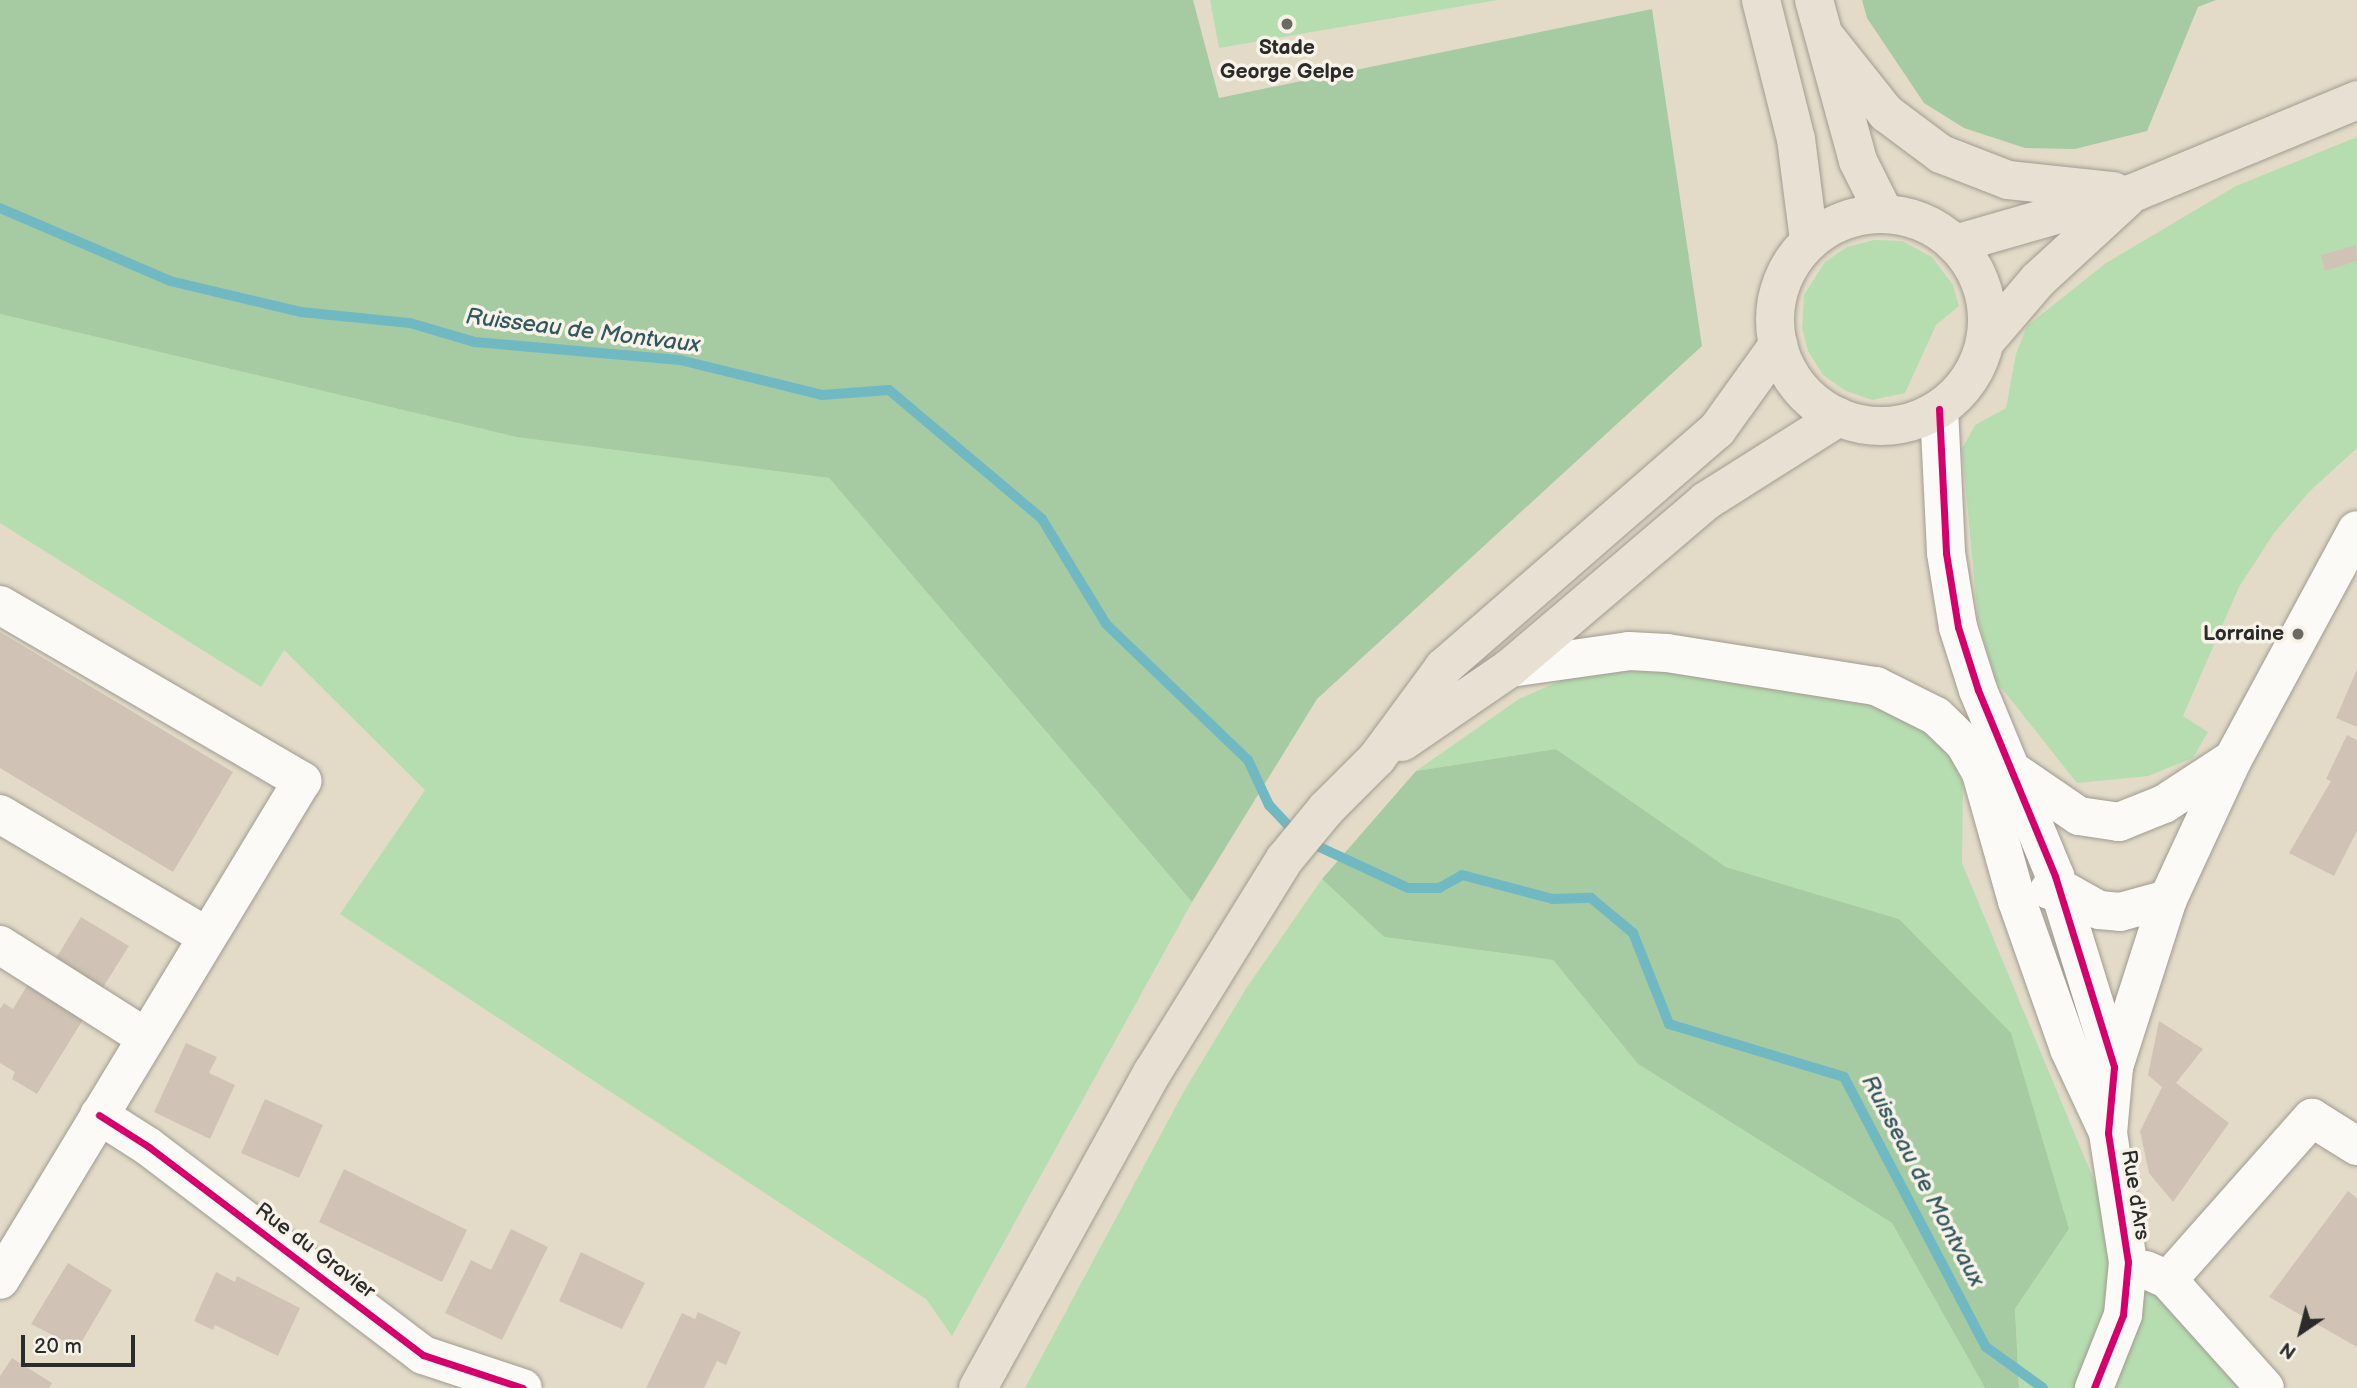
<!DOCTYPE html>
<html>
<head>
<meta charset="utf-8">
<style>
	body { margin:0 }
	#map { position:relative; width:2357px; height:1388px; overflow:hidden; background:#e3dbc8; font-family:"Balsamiq Sans",sans-serif }
	div>[style] { position:absolute }
	.green>* { inset:0; background:#b6ddb0 }
	.forest>* { inset:0; background:#a6cba3 }
	.stream>* { height:10px; margin:-5px; padding:0 5px; transform-origin:5px; border-radius:5px; background:#71b9c2 }
	.building>* { inset:0; background:#d0c3b5 }
	.roads { filter:drop-shadow(0 0 2px #a09c91) drop-shadow(0 0 2px #a09c91) }
	.minor>* { height:38px; margin:-19px; padding:0 19px; transform-origin:19px; border-radius:19px; background:#fbfaf7 }
	.major>* { height:38px; margin:-19px; padding:0 19px; transform-origin:19px; border-radius:19px; background:#e7e0d3 }
	.major>.ring { margin:-19px; padding:0; box-sizing:content-box; background:none; border:38px solid #e7e0d3; border-radius:50% }
	.cycleway>* { height:7px; margin:-3.5px; padding:0 3.5px; transform-origin:3.5px; border-radius:3.5px; background:#d6006c }
	.dots>* { width:19px; height:19px; translate:-50% -50%; box-sizing:border-box; border:4px solid #f7f3e8; border-radius:50% }
	span { translate:-50% -50%; white-space:nowrap; text-align:center; line-height:1.15; -webkit-text-stroke:7px #f7f3e8; paint-order:stroke }
	.poi-label { font-size:21px; color:#2b2b2b; font-weight:700 }
	.right { translate:-100% -50%; text-align:right }
	.street-label { font-size:21px; color:#2b2b2b }
	.water-label { font-size:23px; color:#32575f; font-style:italic }
	.north { position:absolute; left:2266px; top:1297px; width:70px; height:70px; -webkit-text-stroke:5px #f7f3e8; paint-order:stroke; rotate:215deg; font-size:19px; font-weight:700; line-height:28px; text-align:center; color:#2b2b2b }
	.north::after { content:''; display:block; margin:auto; width:24px; height:32px; background:#2b2b2b; clip-path:polygon(50% 0,100% 100%,50% 72%,0 100%) }
	.scale { position:absolute; left:21px; top:1335px; width:114px; height:32px; box-sizing:border-box; border:4px solid #2b2b2b; border-top:0; padding-left:9px; font-size:21px; line-height:24px; white-space:nowrap; color:#2b2b2b; -webkit-text-stroke:5px #f7f3e8; paint-order:stroke }
</style>
</head>
<body>
<div id="map">
	<div class="green">
		<div style="clip-path:polygon(1210px 0,1498px 0,1219px 48px)"></div>
		<div style="clip-path:polygon(2357px 137px,2357px 448px,2309px 492px,2274px 533px,2239px 587px,2183px 716px,2208px 732px,2193px 758px,2148px 776px,2077px 783px,1996px 681px,1978px 619px,1962px 449px,1975px 425px,2006px 408px,2016px 354px,2027px 326px,2106px 263px,2236px 186px)"></div>
		<div style="clip-path:polygon(1874px 240px,1902px 241px,1932px 257px,1953px 285px,1959px 306px,1936px 325px,1905px 393px,1872px 400px,1846px 391px,1823px 375px,1808px 351px,1802px 328px,1804px 295px,1825px 262px,1847px 247px)"></div>
		<div style="clip-path:polygon(0 314px,516px 437px,829px 478px,1192px 902px,952px 1336px,926px 1299px,340px 914px,425px 790px,284px 650px,261px 687px,0 523px)"></div>
		<div style="clip-path:polygon(1642px 668px,1844px 695px,1901px 713px,1948px 750px,1963px 784px,1962px 863px,2128px 1262px,2265px 1388px,2019px 1388px,2015px 1309px,2069px 1229px,1899px 919px,1726px 867px,1556px 749px,1416px 771px,1519px 699px,1580px 672px)"></div>
		<div style="clip-path:polygon(1322px 879px,1384px 937px,1553px 960px,1638px 1064px,1892px 1223px,1985px 1388px,1025px 1388px,1184px 1091px,1247px 987px)"></div>
	</div>
	<div class="forest">
		<div style="clip-path:polygon(0 0,1193px 0,1219px 98px,1652px 9px,1702px 346px,1317px 699px,1192px 902px,829px 478px,516px 437px,0 314px)"></div>
		<div style="clip-path:polygon(1862px 0,2216px 0,2198px 7px,2147px 131px,2075px 149px,2025px 148px,1964px 128px,1924px 103px,1867px 18px)"></div>
		<div style="clip-path:polygon(1556px 749px,1726px 867px,1899px 919px,2011px 1033px,2069px 1229px,2015px 1309px,2019px 1388px,1985px 1388px,1892px 1223px,1638px 1064px,1553px 960px,1384px 937px,1322px 879px,1416px 771px)"></div>
	</div>
	<div class="stream">
		<div style="left:0;top:208px;width:185px;rotate:23.2deg"></div>
		<div style="left:170px;top:281px;width:135px;rotate:13.3deg"></div>
		<div style="left:301px;top:312px;width:110px;rotate:5.8deg"></div>
		<div style="left:410px;top:323px;width:68px;rotate:16.3deg"></div>
		<div style="left:475px;top:342px;width:206px;rotate:5deg"></div>
		<div style="left:680px;top:360px;width:146px;rotate:13.8deg"></div>
		<div style="left:822px;top:395px;width:67px;rotate:-4.3deg"></div>
		<div style="left:889px;top:390px;width:200px;rotate:40.1deg"></div>
		<div style="left:1042px;top:519px;width:123px;rotate:58.6deg"></div>
		<div style="left:1106px;top:624px;width:197px;rotate:43.8deg"></div>
		<div style="left:1248px;top:760px;width:50px;rotate:65deg"></div>
		<div style="left:1269px;top:805px;width:45px;rotate:46.8deg"></div>
		<div style="left:1300px;top:838px;width:119px;rotate:24.8deg"></div>
		<div style="left:1408px;top:888px;width:31px"></div>
		<div style="left:1439px;top:888px;width:26px;rotate:-29deg"></div>
		<div style="left:1462px;top:875px;width:94px;rotate:14.8deg"></div>
		<div style="left:1553px;top:899px;width:38px;rotate:-2deg"></div>
		<div style="left:1591px;top:898px;width:55px;rotate:39.8deg"></div>
		<div style="left:1633px;top:933px;width:98px;rotate:68.4deg"></div>
		<div style="left:1669px;top:1024px;width:183px;rotate:16.8deg"></div>
		<div style="left:1844px;top:1077px;width:305px;rotate:62.3deg"></div>
		<div style="left:1986px;top:1347px;width:70px;rotate:35.7deg"></div>
	</div>
	<div class="building">
		<div style="clip-path:polygon(2356px 245px,2357px 261px,2325px 271px,2321px 255px)"></div>
		<div style="clip-path:polygon(0 632px,233px 772px,173px 872px,0 768px)"></div>
		<div style="clip-path:polygon(2357px 669px,2357px 727px,2336px 718px)"></div>
		<div style="clip-path:polygon(2347px 735px,2357px 740px,2357px 831px,2334px 876px,2289px 853px,2331px 781px,2326px 779px)"></div>
		<div style="clip-path:polygon(81px 917px,129px 946px,102px 989px,55px 960px)"></div>
		<div style="clip-path:polygon(28px 984px,84px 1018px,37px 1094px,12px 1079px,15px 1072px,0 1063px,0 1009px,4px 1003px,13px 1009px)"></div>
		<div style="clip-path:polygon(2159px 1021px,2203px 1049px,2176px 1083px,2229px 1123px,2173px 1202px,2149px 1173px,2140px 1131px,2162px 1087px,2148px 1075px)"></div>
		<div style="clip-path:polygon(186px 1043px,217px 1057px,209px 1073px,235px 1085px,210px 1139px,154px 1112px)"></div>
		<div style="clip-path:polygon(265px 1099px,323px 1125px,299px 1178px,241px 1153px)"></div>
		<div style="clip-path:polygon(344px 1169px,467px 1230px,442px 1282px,319px 1222px)"></div>
		<div style="clip-path:polygon(2348px 1191px,2357px 1198px,2357px 1347px,2269px 1297px)"></div>
		<div style="clip-path:polygon(511px 1229px,548px 1247px,502px 1340px,445px 1313px,471px 1260px,491px 1270px)"></div>
		<div style="clip-path:polygon(581px 1252px,645px 1283px,622px 1329px,559px 1301px)"></div>
		<div style="clip-path:polygon(68px 1263px,112px 1290px,78px 1348px,31px 1324px)"></div>
		<div style="clip-path:polygon(216px 1272px,235px 1282px,237px 1276px,300px 1308px,278px 1356px,215px 1325px,213px 1330px,194px 1321px)"></div>
		<div style="clip-path:polygon(698px 1312px,741px 1332px,726px 1365px,717px 1361px,704px 1388px,646px 1388px,682px 1313px,695px 1319px)"></div>
		<div style="clip-path:polygon(12px 1358px,52px 1383px,49px 1388px,0 1388px,0 1376px)"></div>
	</div>
	<div class="roads">
		<div class="minor">
			<div style="left:1939px;top:409px;width:144px;rotate:87.2deg"></div>
			<div style="left:1946px;top:553px;width:75px;rotate:80.8deg"></div>
			<div style="left:1958px;top:627px;width:66px;rotate:72.4deg"></div>
			<div style="left:1978px;top:690px;width:201px;rotate:67.5deg"></div>
			<div style="left:2055px;top:876px;width:200px;rotate:72.8deg"></div>
			<div style="left:2114px;top:1067px;width:66px;rotate:95.2deg"></div>
			<div style="left:2108px;top:1133px;width:131px;rotate:81.2deg"></div>
			<div style="left:2128px;top:1262px;width:53px;rotate:95.4deg"></div>
			<div style="left:2123px;top:1315px;width:79px;rotate:111.7deg"></div>
			<div style="left:0;top:605px;width:350px;rotate:30.2deg"></div>
			<div style="left:302px;top:781px;width:583px;rotate:121.18deg"></div>
			<div style="left:1510px;top:668px;width:120px;rotate:-8.1deg"></div>
			<div style="left:1629px;top:651px;width:38px;rotate:3deg"></div>
			<div style="left:1667px;top:653px;width:212px;rotate:9deg"></div>
			<div style="left:1876px;top:686px;width:67px;rotate:26.6deg"></div>
			<div style="left:1936px;top:716px;width:39px;rotate:44deg"></div>
			<div style="left:1964px;top:743px;width:34px;rotate:60deg"></div>
			<div style="left:1981px;top:773px;width:133px;rotate:74.3deg"></div>
			<div style="left:2017px;top:901px;width:157px;rotate:70.6deg"></div>
			<div style="left:2069px;top:1049px;width:89px;rotate:64.9deg"></div>
			<div style="left:2013px;top:771px;width:80px;rotate:34.3deg"></div>
			<div style="left:2079px;top:816px;width:40px;rotate:8.5deg"></div>
			<div style="left:2119px;top:822px;width:48px;rotate:-21.8deg"></div>
			<div style="left:2164px;top:804px;width:82px;rotate:-33.1deg"></div>
			<div style="left:0;top:814px;width:239px;rotate:30.6deg"></div>
			<div style="left:2049px;top:890px;width:9px;rotate:-18deg"></div>
			<div style="left:2058px;top:887px;width:47px;rotate:29.3deg"></div>
			<div style="left:2099px;top:910px;width:21px;rotate:5deg"></div>
			<div style="left:2120px;top:912px;width:50px;rotate:-15.2deg"></div>
			<div style="left:0;top:945px;width:172px;rotate:32.4deg"></div>
			<div style="left:2114px;top:1067px;width:176px;rotate:-72.2deg"></div>
			<div style="left:2168px;top:899px;width:154px;rotate:-65.1deg"></div>
			<div style="left:2233px;top:759px;width:260px;rotate:-61.6deg"></div>
			<div style="left:99px;top:1115px;width:59px;rotate:32.6deg"></div>
			<div style="left:149px;top:1147px;width:344px;rotate:37.2deg"></div>
			<div style="left:423px;top:1355px;width:105px;rotate:18.3deg"></div>
			<div style="left:2146px;top:1270px;width:24px;rotate:24deg"></div>
			<div style="left:2168px;top:1280px;width:145px;rotate:48.1deg"></div>
			<div style="left:2168px;top:1280px;width:217px;rotate:-48.4deg"></div>
			<div style="left:2312px;top:1118px;width:53px;rotate:31.9deg"></div>
		</div>
		<div class="major">
			<div style="left:1761px;top:0;width:143px;rotate:75.9deg"></div>
			<div style="left:1796px;top:139px;width:103px;rotate:82.7deg"></div>
			<div style="left:1814px;top:0;width:167px;rotate:74.7deg"></div>
			<div style="left:1858px;top:161px;width:58px;rotate:63.4deg"></div>
			<div style="left:1824px;top:35px;width:100px;rotate:51.5deg"></div>
			<div style="left:1886px;top:113px;width:69px;rotate:36.7deg"></div>
			<div style="left:1941px;top:154px;width:72px;rotate:21.2deg"></div>
			<div style="left:2008px;top:180px;width:106px;rotate:6deg"></div>
			<div class="ring" style="left:1775px;top:214px;width:174px;height:174px"></div>
			<div style="left:1955px;top:244px;width:185px;rotate:-16deg"></div>
			<div style="left:2133px;top:193px;width:243px;rotate:-22.5deg"></div>
			<div style="left:1985px;top:342px;width:82px;rotate:-49.5deg"></div>
			<div style="left:2038px;top:280px;width:120px;rotate:-42.6deg"></div>
			<div style="left:1402px;top:742px;width:131px;rotate:-34.4deg"></div>
			<div style="left:1510px;top:668px;width:257px;rotate:-40.4deg"></div>
			<div style="left:1706px;top:501px;width:157px;rotate:-32.3deg"></div>
			<div style="left:978px;top:1388px;width:360px;rotate:-61.1deg"></div>
			<div style="left:1152px;top:1073px;width:251px;rotate:-58.2deg"></div>
			<div style="left:1284px;top:860px;width:66px;rotate:-50.5deg"></div>
			<div style="left:1326px;top:809px;width:72px;rotate:-45deg"></div>
			<div style="left:1377px;top:758px;width:113px;rotate:-53.6deg"></div>
			<div style="left:1444px;top:667px;width:362px;rotate:-41deg"></div>
			<div style="left:1717px;top:430px;width:105px;rotate:-54.3deg"></div>
		</div>
	</div>
	<div class="cycleway">
		<div style="left:1939px;top:409px;width:144px;rotate:87.2deg"></div>
		<div style="left:1946px;top:553px;width:75px;rotate:80.8deg"></div>
		<div style="left:1958px;top:627px;width:66px;rotate:72.4deg"></div>
		<div style="left:1978px;top:690px;width:201px;rotate:67.5deg"></div>
		<div style="left:2055px;top:876px;width:200px;rotate:72.8deg"></div>
		<div style="left:2114px;top:1067px;width:66px;rotate:95.2deg"></div>
		<div style="left:2108px;top:1133px;width:131px;rotate:81.2deg"></div>
		<div style="left:2128px;top:1262px;width:53px;rotate:95.4deg"></div>
		<div style="left:2123px;top:1315px;width:79px;rotate:111.7deg"></div>
		<div style="left:99px;top:1115px;width:59px;rotate:32.6deg"></div>
		<div style="left:149px;top:1147px;width:344px;rotate:37.2deg"></div>
		<div style="left:423px;top:1355px;width:105px;rotate:18.3deg"></div>
	</div>
	<div class="dots">
		<div style="left:1287px;top:24px;background:#6b6962"></div>
		<div style="left:2298px;top:634px;background:#6b6962"></div>
	</div>
	<div class="poi-label">
		<span style="left:1287px;top:60px">Stade<br>George Gelpe</span>
		<span class="right" style="left:2284px;top:634px">Lorraine</span>
	</div>
	<div class="street-label">
		<span style="left:2135px;top:1195px;rotate:81deg">Rue d'Ars</span>
		<span style="left:315px;top:1251px;rotate:37deg">Rue du Gravier</span>
	</div>
	<div class="water-label">
		<span style="left:583px;top:331px;rotate:7deg">Ruisseau de Montvaux</span>
		<span style="left:1923px;top:1181px;rotate:62deg">Ruisseau de Montvaux</span>
	</div>
	<div class="north">N</div>
	<div class="scale">20 m</div>
</div>
</body>
</html>
